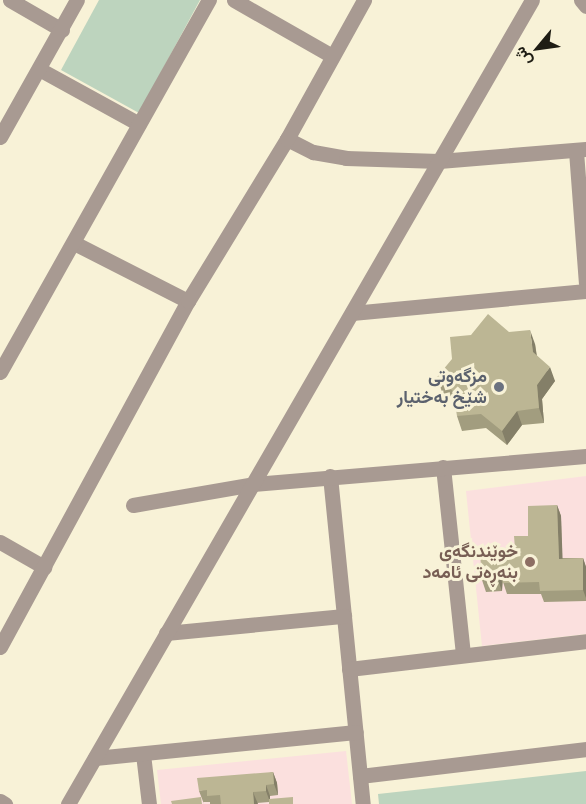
<!DOCTYPE html>
<html>
<head>
<meta charset="utf-8">
<style>
	body { margin:0 }
	#map { position:relative; width:586px; height:804px; overflow:hidden; background:#f8f2d7; font-family:"Archivo Narrow",Vazirmatn,sans-serif }
	div>[style] { position:absolute }
	.education>* { inset:0; background:#fbe0de }
	.green>* { inset:0; background:#bdd4be }
	.street>* { height:15px; margin:-7.5px; padding:0 7.5px; transform-origin:7.5px; border-radius:7.5px; background:#a89a92 }
	.wall>* { inset:0; background:#a29d7f }
	.shaded-wall>* { inset:0; background:#847f68 }
	.building>* { inset:0; background:#bcb694 }
	.dots>* { width:16px; height:16px; translate:-50% -50%; box-sizing:border-box; border:3px solid #f8f2d7; border-radius:50% }
	span { translate:-50% -50%; white-space:nowrap; text-align:center; line-height:1.15; -webkit-text-stroke:6px #f8f2d7; paint-order:stroke }
	.worship-label { font-size:18px; color:#5b616d; font-weight:700 }
	.right { translate:-100% -50%; text-align:right }
	.education-label { font-size:18px; color:#785e54; font-weight:700 }
	.north { position:absolute; left:508px; top:18px; width:60px; height:60px; -webkit-text-stroke:4px #f8f2d7; paint-order:stroke; rotate:241deg; font-size:16px; font-weight:700; line-height:24px; text-align:center; color:#1f1d14 }
	.north::after { content:''; display:block; margin:auto; width:21px; height:27px; background:#1f1d14; clip-path:polygon(50% 0,100% 100%,50% 72%,0 100%) }
</style>
</head>
<body>
<div id="map">
	<div class="education">
		<div style="clip-path:polygon(586px 476px,586px 634px,482px 646px,466px 491px)"></div>
		<div style="clip-path:polygon(346px 751px,352px 804px,161px 804px,157px 770px)"></div>
	</div>
	<div class="green">
		<div style="clip-path:polygon(99px 0,200px 0,139px 113px,61px 70px)"></div>
		<div style="clip-path:polygon(586px 771px,586px 804px,379px 804px,378px 794px)"></div>
	</div>
	<div class="street">
		<div style="left:10px;top:0;width:60px;rotate:30deg"></div>
		<div style="left:234px;top:0;width:113px;rotate:29.7deg"></div>
		<div style="left:581px;top:0;width:8px;rotate:50deg"></div>
		<div style="left:39px;top:69px;width:114px;rotate:28.8deg"></div>
		<div style="left:0;top:137px;width:157px;rotate:-60.7deg"></div>
		<div style="left:287px;top:139px;width:29px;rotate:27deg"></div>
		<div style="left:313px;top:152px;width:34px;rotate:10deg"></div>
		<div style="left:346px;top:158px;width:93px;rotate:1.8deg"></div>
		<div style="left:439px;top:161px;width:147px;rotate:-4.7deg"></div>
		<div style="left:576px;top:151px;width:132px;rotate:85.7deg"></div>
		<div style="left:74px;top:243px;width:128px;rotate:27deg"></div>
		<div style="left:352px;top:313px;width:235px;rotate:-5.4deg"></div>
		<div style="left:0;top:372px;width:427px;rotate:-60.7deg"></div>
		<div style="left:443px;top:467px;width:188px;rotate:83.9deg"></div>
		<div style="left:330px;top:476px;width:330px;rotate:84.3deg"></div>
		<div style="left:133px;top:505px;width:122px;rotate:-9.9deg"></div>
		<div style="left:253px;top:484px;width:334px;rotate:-4.8deg"></div>
		<div style="left:0;top:542px;width:51px;rotate:29.6deg"></div>
		<div style="left:166px;top:633px;width:179px;rotate:-5.5deg"></div>
		<div style="left:0;top:647px;width:394px;rotate:-61.5deg"></div>
		<div style="left:188px;top:301px;width:190px;rotate:-58.6deg"></div>
		<div style="left:287px;top:139px;width:159px;rotate:-61deg"></div>
		<div style="left:349px;top:669px;width:239px;rotate:-6.7deg"></div>
		<div style="left:143px;top:754px;width:50px;rotate:83.2deg"></div>
		<div style="left:95px;top:758px;width:262px;rotate:-5.7deg"></div>
		<div style="left:360px;top:776px;width:228px;rotate:-6.8deg"></div>
		<div style="left:0;top:801px;width:6px;rotate:31deg"></div>
		<div style="left:68px;top:804px;width:928px;rotate:-60.01deg"></div>
	</div>
	<div class="wall">
		<div style="clip-path:polygon(535px 344px,537px 356px,555px 381px,542px 399px,544px 423px,522px 425px,507px 445px,486px 428px,462px 431px,457px 416px,456px 403px,442px 392px,437px 377px)"></div>
		<div style="clip-path:polygon(557px 505px,561px 516px,562px 558px,583px 558px,586px 567px,586px 601px,544px 602px,541px 594px,507px 594px,503px 582px,502px 591px,486px 592px,482px 580px,497px 552px,501px 561px,502px 561px,528px 536px)"></div>
		<div style="clip-path:polygon(273px 772px,277px 783px,278px 795px,270px 796px,269px 802px,257px 803px,258px 804px,210px 804px,210px 802px,203px 802px,204px 804px,199px 791px)"></div>
	</div>
	<div class="shaded-wall">
		<div style="clip-path:polygon(530px 330px,535px 344px,538px 367px,533px 352px)"></div>
		<div style="clip-path:polygon(550px 367px,555px 381px,542px 399px,544px 423px,539px 408px,537px 385px)"></div>
		<div style="clip-path:polygon(517px 411px,522px 425px,507px 445px,502px 431px)"></div>
		<div style="clip-path:polygon(557px 505px,561px 516px,563px 570px,559px 559px)"></div>
		<div style="clip-path:polygon(583px 558px,586px 567px,586px 598px,583px 590px)"></div>
		<div style="clip-path:polygon(498px 571px,502px 582px,502px 591px,498px 580px)"></div>
		<div style="clip-path:polygon(273px 772px,277px 783px,278px 795px,274px 784px)"></div>
		<div style="clip-path:polygon(266px 785px,270px 796px,270px 802px,266px 791px)"></div>
		<div style="clip-path:polygon(253px 792px,258px 804px,254px 804px)"></div>
	</div>
	<div class="building">
		<div style="clip-path:polygon(488px 314px,509px 332px,530px 330px,533px 352px,550px 367px,537px 385px,539px 408px,517px 411px,502px 431px,481px 414px,457px 416px,455px 393px,437px 377px,452px 359px,450px 337px,471px 335px)"></div>
		<div style="clip-path:polygon(557px 505px,559px 559px,583px 558px,583px 590px,540px 591px,539px 582px,503px 583px,502px 571px,498px 571px,498px 580px,482px 580px,480px 553px,497px 552px,498px 561px,502px 561px,501px 550px,515px 549px,514px 536px,528px 536px,528px 506px)"></div>
		<div style="clip-path:polygon(273px 772px,274px 784px,266px 785px,266px 791px,253px 792px,254px 804px,221px 804px,220px 795px,207px 796px,207px 790px,199px 791px,197px 778px)"></div>
		<div style="clip-path:polygon(201px 797px,202px 804px,172px 804px,171px 801px)"></div>
		<div style="clip-path:polygon(293px 797px,293px 804px,269px 804px,269px 799px)"></div>
	</div>
	<div class="dots">
		<div style="left:499px;top:387px;background:#6b7280"></div>
		<div style="left:530px;top:562px;background:#8d6e63"></div>
	</div>
	<div class="worship-label">
		<span class="right" style="left:487px;top:387px">مزگەوتی<br>شێخ بەختیار</span>
	</div>
	<div class="education-label">
		<span class="right" style="left:518px;top:562px">خوێندنگەی<br>بنەڕەتی ئامەد</span>
	</div>
	<div class="north">ش</div>
</div>
</body>
</html>
